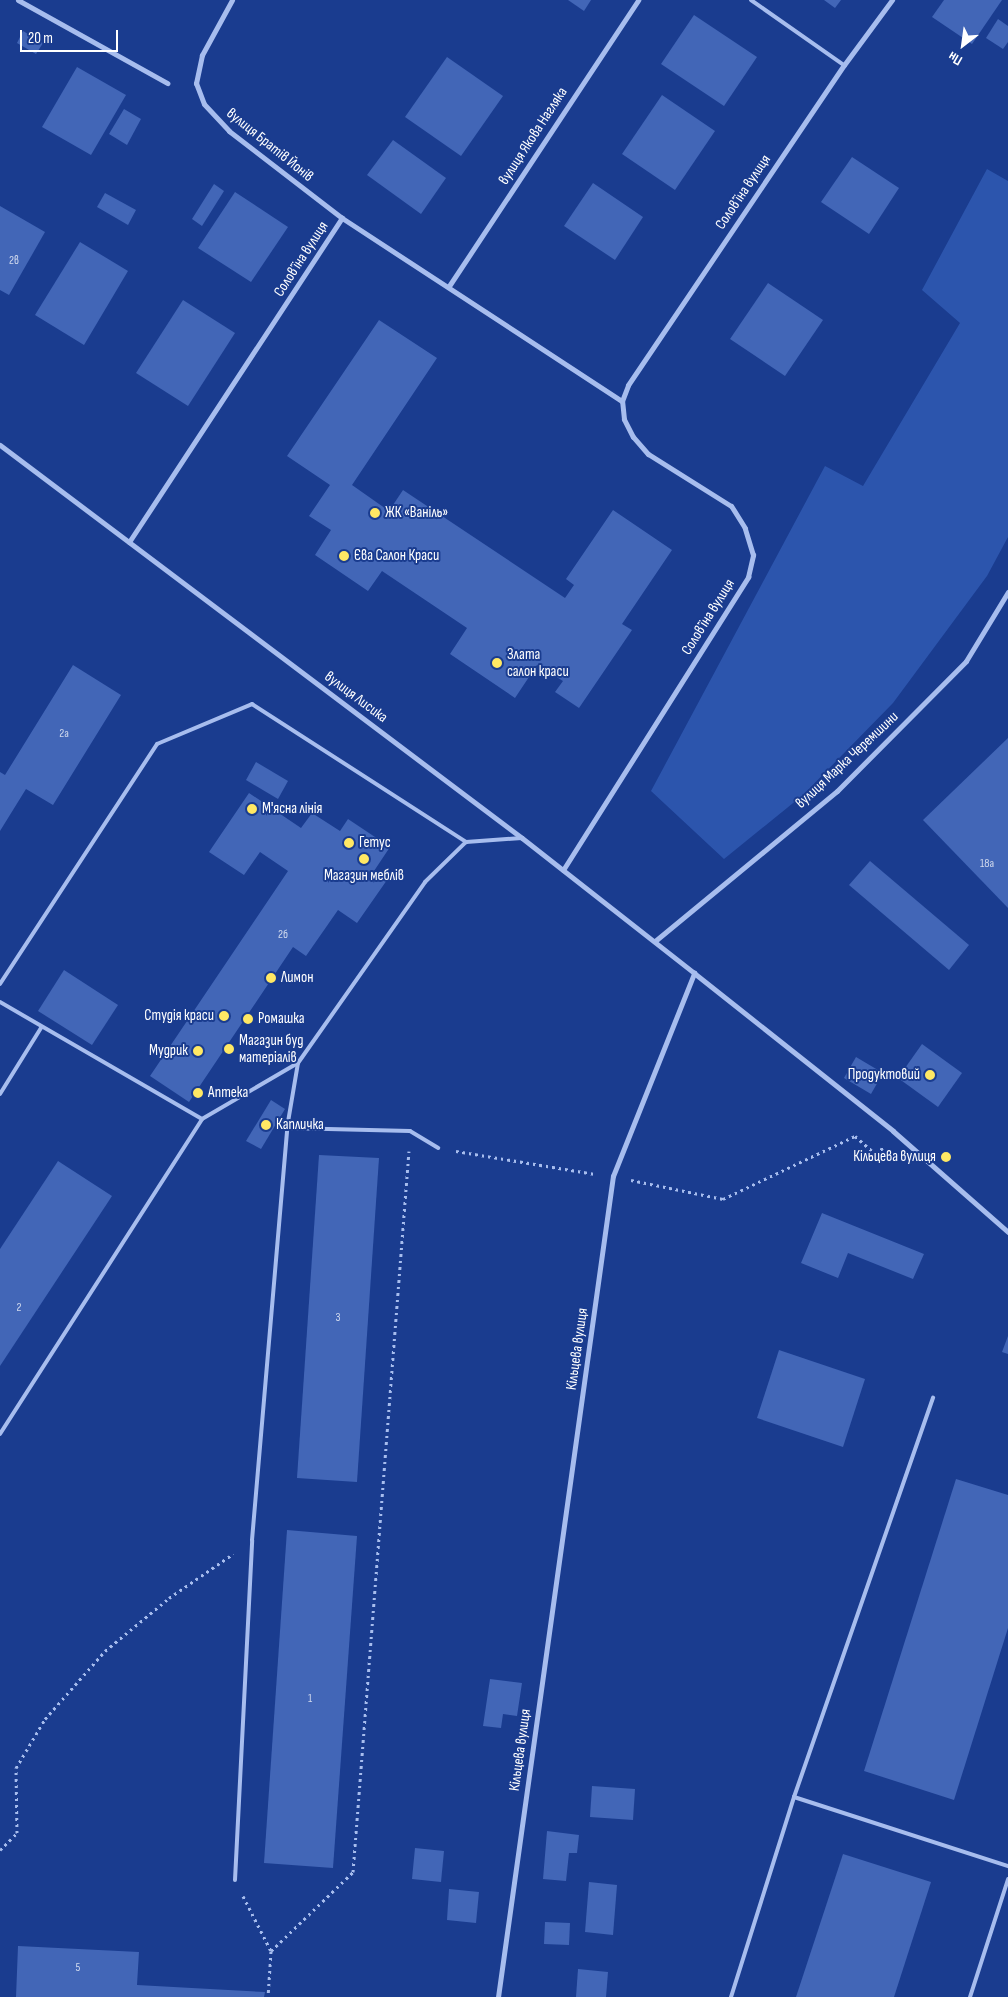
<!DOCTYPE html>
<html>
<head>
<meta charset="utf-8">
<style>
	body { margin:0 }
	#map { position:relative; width:1008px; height:1997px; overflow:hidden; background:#1a3c8f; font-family:"Sofia Sans Condensed",sans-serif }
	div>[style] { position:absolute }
	.green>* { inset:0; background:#2c55ad }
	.building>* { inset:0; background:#4266b7 }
	.path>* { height:3px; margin-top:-1.5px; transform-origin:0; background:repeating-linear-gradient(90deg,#a7bdee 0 2.5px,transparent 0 6.5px) }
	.service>* { height:4px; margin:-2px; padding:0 2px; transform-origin:2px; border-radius:2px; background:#a7bdee }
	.minor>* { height:5px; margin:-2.5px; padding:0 2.5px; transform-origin:2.5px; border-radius:2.5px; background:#a7bdee }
	.dots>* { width:14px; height:14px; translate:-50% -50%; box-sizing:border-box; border:2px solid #1a3c8f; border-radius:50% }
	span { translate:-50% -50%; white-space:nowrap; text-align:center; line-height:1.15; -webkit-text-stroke:4px #1a3c8f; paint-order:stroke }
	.number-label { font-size:12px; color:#d0d9ed }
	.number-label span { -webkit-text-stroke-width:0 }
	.street-label { font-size:15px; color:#fff }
	.poi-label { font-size:15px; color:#fff }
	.left { translate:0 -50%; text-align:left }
	.right { translate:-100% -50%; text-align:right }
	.north { position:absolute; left:938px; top:20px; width:50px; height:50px; -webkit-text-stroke:4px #1a3c8f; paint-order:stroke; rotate:210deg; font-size:14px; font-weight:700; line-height:20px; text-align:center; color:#fff }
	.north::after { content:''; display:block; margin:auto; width:18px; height:22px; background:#fff; clip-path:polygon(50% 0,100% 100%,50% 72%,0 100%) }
	.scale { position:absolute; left:20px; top:30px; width:98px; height:22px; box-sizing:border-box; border:2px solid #fff; border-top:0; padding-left:6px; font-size:15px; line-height:18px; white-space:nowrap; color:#fff; -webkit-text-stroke:4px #1a3c8f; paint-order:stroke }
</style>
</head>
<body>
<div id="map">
	<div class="green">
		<div style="clip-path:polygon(987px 169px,1008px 181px,1008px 537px,987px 576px,893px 703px,803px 795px,724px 859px,651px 791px,825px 466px,863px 486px,960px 323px,922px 290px)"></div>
	</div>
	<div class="building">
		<div style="clip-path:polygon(568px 0,591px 0,584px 11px)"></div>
		<div style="clip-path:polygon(824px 0,841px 0,835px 8px)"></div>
		<div style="clip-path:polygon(944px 0,1002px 0,972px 44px,932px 17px)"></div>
		<div style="clip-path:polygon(694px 15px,757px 57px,724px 106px,661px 64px)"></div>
		<div style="clip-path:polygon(998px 19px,1008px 26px,1008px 42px,1003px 49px,986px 38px)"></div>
		<div style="clip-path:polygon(23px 31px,43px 43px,36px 54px,17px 43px)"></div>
		<div style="clip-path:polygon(447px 57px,503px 96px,461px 156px,405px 117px)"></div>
		<div style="clip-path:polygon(77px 67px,126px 95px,91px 155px,42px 127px)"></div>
		<div style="clip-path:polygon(662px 95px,715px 131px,675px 190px,622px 154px)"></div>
		<div style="clip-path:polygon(124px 109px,141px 119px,127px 145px,109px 134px)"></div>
		<div style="clip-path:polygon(393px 140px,446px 178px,421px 214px,367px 175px)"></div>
		<div style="clip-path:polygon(852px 157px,899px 188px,869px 234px,821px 202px)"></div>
		<div style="clip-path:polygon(593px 183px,643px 217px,615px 260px,564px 226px)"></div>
		<div style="clip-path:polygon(214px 184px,224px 191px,202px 226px,192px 219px)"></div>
		<div style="clip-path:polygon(235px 192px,288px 227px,251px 282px,198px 248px)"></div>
		<div style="clip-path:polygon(105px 193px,136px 210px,128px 225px,97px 207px)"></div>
		<div style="clip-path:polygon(0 206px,45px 232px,9px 295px,0 290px)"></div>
		<div style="clip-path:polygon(80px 242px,128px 271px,84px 345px,35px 315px)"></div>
		<div style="clip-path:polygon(768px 283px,823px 320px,785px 376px,730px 339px)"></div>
		<div style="clip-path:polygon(183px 300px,235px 333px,188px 406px,136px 373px)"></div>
		<div style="clip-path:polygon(379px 320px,437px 358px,352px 485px,389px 511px,403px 490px,565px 598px,574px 585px,566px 579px,613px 510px,672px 550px,622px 624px,632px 630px,579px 708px,555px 692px,563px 681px,537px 665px,515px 698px,450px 654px,467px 628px,382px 571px,368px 591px,315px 555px,331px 530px,309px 516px,330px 485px,287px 456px)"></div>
		<div style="clip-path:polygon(73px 665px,121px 695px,53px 805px,26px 789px,0 831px,0 772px,5px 775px)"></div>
		<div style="clip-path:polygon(1008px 738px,1008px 908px,923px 820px)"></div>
		<div style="clip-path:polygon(256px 762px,288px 781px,278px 799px,246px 780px)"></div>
		<div style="clip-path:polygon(249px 793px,301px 828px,312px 813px,340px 831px,348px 819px,390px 847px,374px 871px,387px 880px,357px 923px,338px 910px,306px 956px,293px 947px,189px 1102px,150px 1076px,288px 871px,260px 852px,244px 875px,209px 852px)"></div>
		<div style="clip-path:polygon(870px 861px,969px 945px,949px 970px,849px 885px)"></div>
		<div style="clip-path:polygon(64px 970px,118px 1005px,92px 1045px,38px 1011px)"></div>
		<div style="clip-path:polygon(922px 1044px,962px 1073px,938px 1107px,898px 1078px)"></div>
		<div style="clip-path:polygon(856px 1057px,883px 1073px,871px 1094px,844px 1078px)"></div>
		<div style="clip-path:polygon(271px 1100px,285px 1109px,261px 1149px,246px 1141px)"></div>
		<div style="clip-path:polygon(319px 1155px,379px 1158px,357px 1482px,297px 1478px)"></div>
		<div style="clip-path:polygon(58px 1161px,112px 1196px,0 1366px,0 1249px)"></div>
		<div style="clip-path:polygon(822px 1213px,924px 1254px,913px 1279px,848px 1253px,838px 1278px,801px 1263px)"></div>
		<div style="clip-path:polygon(1008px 1336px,1008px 1354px,1002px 1352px)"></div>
		<div style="clip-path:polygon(779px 1350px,865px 1379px,843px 1447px,757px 1418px)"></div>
		<div style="clip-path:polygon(956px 1479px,1008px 1495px,1008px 1628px,954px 1800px,864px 1771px)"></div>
		<div style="clip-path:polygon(287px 1530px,357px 1536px,333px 1868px,264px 1863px)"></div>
		<div style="clip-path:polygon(490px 1679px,522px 1683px,517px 1716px,503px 1714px,501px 1728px,483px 1726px)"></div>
		<div style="clip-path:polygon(592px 1786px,635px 1789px,633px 1820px,590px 1817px)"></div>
		<div style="clip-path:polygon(547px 1831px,579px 1835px,577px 1853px,569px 1853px,566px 1881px,543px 1879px)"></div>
		<div style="clip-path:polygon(415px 1848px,444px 1851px,441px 1882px,412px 1879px)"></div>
		<div style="clip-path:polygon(843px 1854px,931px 1882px,894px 1997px,796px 1997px)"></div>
		<div style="clip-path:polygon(589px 1882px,617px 1885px,613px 1935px,585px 1932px)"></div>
		<div style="clip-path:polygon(449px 1889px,479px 1892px,476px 1923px,447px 1920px)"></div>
		<div style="clip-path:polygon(545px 1922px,570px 1923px,569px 1945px,544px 1944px)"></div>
		<div style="clip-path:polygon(18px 1946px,139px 1952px,137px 1985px,265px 1992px,264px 1997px,16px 1997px)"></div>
		<div style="clip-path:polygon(578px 1969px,608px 1972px,606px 1997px,576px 1997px)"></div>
	</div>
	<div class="path">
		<div style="left:456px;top:1151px;width:141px;rotate:9.4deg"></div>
		<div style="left:631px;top:1180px;width:94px;rotate:11.7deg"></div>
		<div style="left:723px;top:1199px;width:146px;rotate:-25.5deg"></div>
		<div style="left:855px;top:1136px;width:29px;rotate:41deg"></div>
		<div style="left:877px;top:1155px;width:10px;rotate:-53deg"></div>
		<div style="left:0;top:1850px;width:24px;rotate:-45deg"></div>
		<div style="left:17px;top:1833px;width:65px;rotate:-90.9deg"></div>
		<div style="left:16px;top:1768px;width:57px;rotate:-59.4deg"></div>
		<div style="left:45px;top:1719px;width:91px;rotate:-48.6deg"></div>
		<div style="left:105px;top:1651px;width:83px;rotate:-39.6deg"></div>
		<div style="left:169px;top:1598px;width:78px;rotate:-34.5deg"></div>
		<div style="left:243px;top:1896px;width:62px;rotate:63deg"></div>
		<div style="left:271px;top:1951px;width:46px;rotate:93.7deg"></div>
		<div style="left:271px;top:1951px;width:114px;rotate:-43.9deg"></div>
		<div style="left:353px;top:1872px;width:723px;rotate:-85.56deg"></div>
	</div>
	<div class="service">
		<div style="left:751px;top:0;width:113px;rotate:35deg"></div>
		<div style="left:0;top:984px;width:287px;rotate:-56.8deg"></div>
		<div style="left:157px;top:744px;width:103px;rotate:-22.8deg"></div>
		<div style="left:252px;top:704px;width:255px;rotate:32.8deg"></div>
		<div style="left:0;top:1002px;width:233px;rotate:30.1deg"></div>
		<div style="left:0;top:1094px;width:78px;rotate:-58.2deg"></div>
		<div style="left:287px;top:1128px;width:123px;rotate:1.4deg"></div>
		<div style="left:410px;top:1131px;width:33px;rotate:31deg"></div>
		<div style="left:0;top:1434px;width:374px;rotate:-57.3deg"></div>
		<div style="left:202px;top:1119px;width:111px;rotate:-30.3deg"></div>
		<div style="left:298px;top:1063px;width:221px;rotate:-54.9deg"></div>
		<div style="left:425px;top:882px;width:57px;rotate:-44.3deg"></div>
		<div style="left:466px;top:842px;width:56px;rotate:-4.1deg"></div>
		<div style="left:794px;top:1797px;width:225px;rotate:17.9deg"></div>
		<div style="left:235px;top:1880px;width:340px;rotate:-87.1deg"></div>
		<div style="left:252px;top:1540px;width:413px;rotate:-85.1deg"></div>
		<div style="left:287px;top:1128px;width:66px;rotate:-80.4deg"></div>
		<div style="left:731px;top:1997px;width:210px;rotate:-72.5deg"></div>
		<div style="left:794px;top:1797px;width:423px;rotate:-70.8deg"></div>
		<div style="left:970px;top:1997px;width:124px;rotate:-72.1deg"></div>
	</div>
	<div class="minor">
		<div style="left:18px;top:0;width:171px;rotate:29.1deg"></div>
		<div style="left:232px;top:0;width:63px;rotate:118.6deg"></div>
		<div style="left:202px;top:55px;width:29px;rotate:102deg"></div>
		<div style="left:196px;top:83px;width:22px;rotate:69deg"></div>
		<div style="left:204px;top:104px;width:37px;rotate:47deg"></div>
		<div style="left:229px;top:131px;width:143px;rotate:37.6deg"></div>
		<div style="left:449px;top:286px;width:343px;rotate:-56.5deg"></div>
		<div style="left:0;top:445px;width:653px;rotate:36.98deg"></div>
		<div style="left:522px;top:838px;width:219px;rotate:38.1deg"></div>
		<div style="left:129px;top:542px;width:388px;rotate:-56.7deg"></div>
		<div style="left:342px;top:218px;width:334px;rotate:33.2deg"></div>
		<div style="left:563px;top:870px;width:347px;rotate:-57.7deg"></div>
		<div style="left:748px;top:577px;width:23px;rotate:-77deg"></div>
		<div style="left:753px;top:555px;width:28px;rotate:-107deg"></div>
		<div style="left:745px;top:528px;width:26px;rotate:-122deg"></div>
		<div style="left:731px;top:506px;width:98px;rotate:-147.9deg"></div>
		<div style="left:648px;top:454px;width:23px;rotate:-131deg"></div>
		<div style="left:633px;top:437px;width:20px;rotate:-117deg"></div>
		<div style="left:624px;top:419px;width:18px;rotate:-96deg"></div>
		<div style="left:622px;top:401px;width:17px;rotate:-69deg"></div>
		<div style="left:628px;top:385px;width:386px;rotate:-56deg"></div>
		<div style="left:844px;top:65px;width:81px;rotate:-53.6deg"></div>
		<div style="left:655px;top:941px;width:236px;rotate:-39.5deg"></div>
		<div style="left:837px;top:791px;width:183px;rotate:-45.2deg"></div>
		<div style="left:966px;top:661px;width:81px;rotate:-58.7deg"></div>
		<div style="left:498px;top:1997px;width:829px;rotate:-82.03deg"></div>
		<div style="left:613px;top:1176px;width:219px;rotate:-68.2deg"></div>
		<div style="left:694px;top:973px;width:254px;rotate:38.4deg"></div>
		<div style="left:893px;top:1131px;width:153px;rotate:41.3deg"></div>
	</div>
	<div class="dots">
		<div style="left:375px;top:513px;background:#ffe864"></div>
		<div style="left:344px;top:556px;background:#ffe864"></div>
		<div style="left:497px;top:663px;background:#ffe864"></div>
		<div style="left:252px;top:809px;background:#ffe864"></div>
		<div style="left:349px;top:843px;background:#ffe864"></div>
		<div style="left:364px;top:859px;background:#ffe864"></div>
		<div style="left:271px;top:978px;background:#ffe864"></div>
		<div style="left:224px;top:1016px;background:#ffe864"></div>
		<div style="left:248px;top:1019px;background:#ffe864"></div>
		<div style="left:229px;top:1049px;background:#ffe864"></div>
		<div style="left:198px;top:1051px;background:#ffe864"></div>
		<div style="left:930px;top:1075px;background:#ffe864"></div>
		<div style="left:198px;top:1093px;background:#ffe864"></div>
		<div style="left:266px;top:1125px;background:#ffe864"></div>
		<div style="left:946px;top:1157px;background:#ffe864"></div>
	</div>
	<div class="number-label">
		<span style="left:14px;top:261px">2в</span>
		<span style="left:64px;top:734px">2а</span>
		<span style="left:987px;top:864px">18а</span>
		<span style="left:283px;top:935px">2б</span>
		<span style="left:19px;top:1308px">2</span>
		<span style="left:338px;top:1318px">3</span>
		<span style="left:310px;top:1699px">1</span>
		<span style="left:78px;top:1968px">5</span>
	</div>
	<div class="street-label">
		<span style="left:533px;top:136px;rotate:-57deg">вулиця Якова Нагляка</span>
		<span style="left:270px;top:145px;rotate:39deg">вулиця Братів Йонів</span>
		<span style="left:743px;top:192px;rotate:-56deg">Соловʼїна вулиця</span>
		<span style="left:301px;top:259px;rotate:-57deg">Соловʼїна вулиця</span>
		<span style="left:708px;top:617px;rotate:-58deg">Соловʼїна вулиця</span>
		<span style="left:356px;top:697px;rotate:37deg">вулиця Лисика</span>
		<span style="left:847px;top:760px;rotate:-43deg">вулиця Марка Черемшини</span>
		<span style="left:577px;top:1349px;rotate:-82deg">Кільцева вулиця</span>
		<span style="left:520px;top:1750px;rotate:-82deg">Кільцева вулиця</span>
	</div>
	<div class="poi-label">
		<span class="left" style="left:385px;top:513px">ЖК «Ваніль»</span>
		<span class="left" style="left:354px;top:556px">Єва Салон Краси</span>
		<span class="left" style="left:507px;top:663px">Злата<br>салон краси</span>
		<span class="left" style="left:262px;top:809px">М'ясна лінія</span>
		<span class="left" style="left:359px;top:843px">Гетус</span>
		<span style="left:364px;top:876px">Магазин меблів</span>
		<span class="left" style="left:281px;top:978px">Лимон</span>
		<span class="right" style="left:214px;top:1016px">Студія краси</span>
		<span class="left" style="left:258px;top:1019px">Ромашка</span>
		<span class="left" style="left:239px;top:1049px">Магазин буд<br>матеріалів</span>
		<span class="right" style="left:188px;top:1051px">Мудрик</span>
		<span class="right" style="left:920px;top:1075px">Продуктовий</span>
		<span class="left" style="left:208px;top:1093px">Аптека</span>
		<span class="left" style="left:276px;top:1125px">Капличка</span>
		<span class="right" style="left:936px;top:1157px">Кільцева вулиця</span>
	</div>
	<div class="north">Пн</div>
	<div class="scale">20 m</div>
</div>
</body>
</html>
